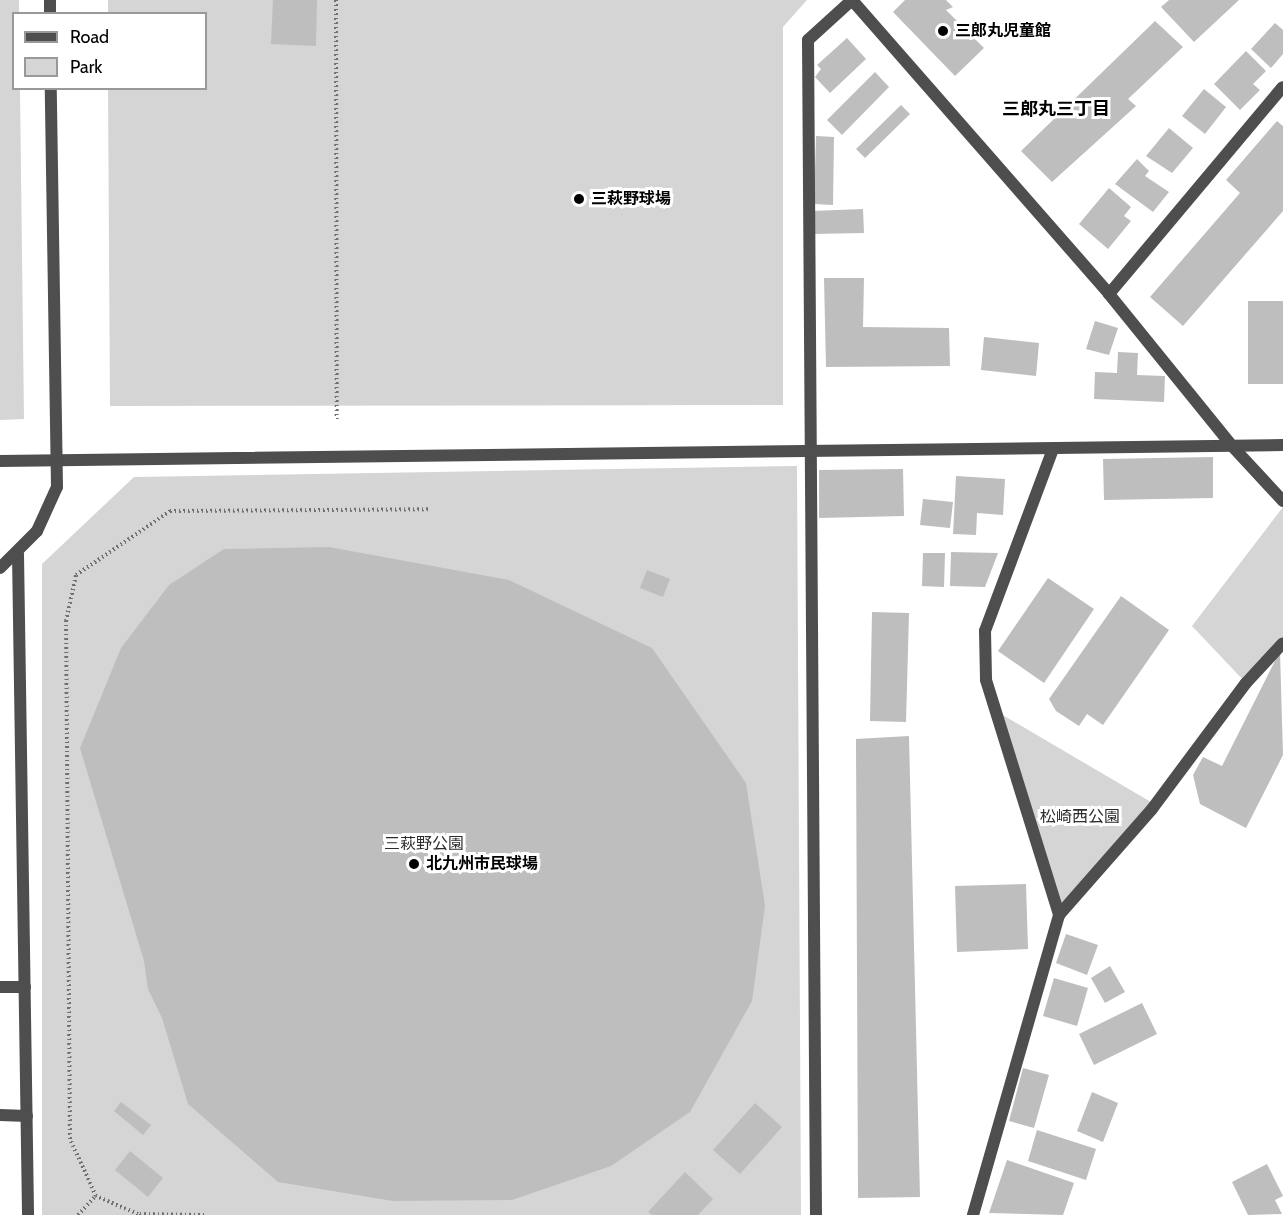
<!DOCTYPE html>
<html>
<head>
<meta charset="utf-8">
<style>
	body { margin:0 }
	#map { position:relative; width:1283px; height:1215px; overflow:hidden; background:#fff; font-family:Cabin,"Noto Sans JP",sans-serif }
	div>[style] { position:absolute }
	.green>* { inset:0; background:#d5d5d5 }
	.building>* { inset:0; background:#bebebe }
	.path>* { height:4px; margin-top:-2px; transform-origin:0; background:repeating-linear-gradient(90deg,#707070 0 1.5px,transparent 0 4.5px) }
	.minor>* { height:12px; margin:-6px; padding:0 6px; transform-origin:6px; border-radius:6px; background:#4e4e4e }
	.tertiary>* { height:12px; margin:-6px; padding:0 6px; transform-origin:6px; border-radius:6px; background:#4e4e4e }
	.dots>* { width:16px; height:16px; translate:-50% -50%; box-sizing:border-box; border:3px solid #fff; border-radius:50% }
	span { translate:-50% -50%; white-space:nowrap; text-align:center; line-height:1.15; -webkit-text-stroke:6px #fff; paint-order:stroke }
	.poi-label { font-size:16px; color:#000; font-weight:700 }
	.left { translate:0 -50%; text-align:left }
	.park-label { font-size:16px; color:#2c2c2c }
	.neighbourhood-label { font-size:18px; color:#000; font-weight:700 }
	.legend { position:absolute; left:12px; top:12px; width:195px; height:78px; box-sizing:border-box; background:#fff; border:2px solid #999; margin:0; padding:8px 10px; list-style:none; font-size:18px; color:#000 }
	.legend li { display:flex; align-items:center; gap:12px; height:30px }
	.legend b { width:30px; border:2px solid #999 }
</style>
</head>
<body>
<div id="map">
	<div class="green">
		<div style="clip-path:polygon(0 0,19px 0,19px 13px,14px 14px,14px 88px,20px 89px,24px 419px,0 420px)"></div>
		<div style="clip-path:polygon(108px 0,807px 0,783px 27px,783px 405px,110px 406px,108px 89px,206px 88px,206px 14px,108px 13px)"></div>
		<div style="clip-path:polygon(797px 466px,801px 1215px,42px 1215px,42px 564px,134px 477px)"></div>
		<div style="clip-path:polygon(1283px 507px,1283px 643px,1246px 683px,1192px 626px)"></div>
		<div style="clip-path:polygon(996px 711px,1156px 805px,1059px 915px)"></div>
	</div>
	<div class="building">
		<div style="clip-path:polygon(273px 0,317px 0,316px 46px,271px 44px)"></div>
		<div style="clip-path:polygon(905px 0,946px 0,953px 7px,946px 10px,984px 48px,955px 76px,893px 12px)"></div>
		<div style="clip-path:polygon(1169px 0,1239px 0,1194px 42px,1161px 7px)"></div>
		<div style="clip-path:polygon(1155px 21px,1183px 47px,1128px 99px,1136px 106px,1052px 182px,1021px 151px)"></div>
		<div style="clip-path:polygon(1275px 23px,1283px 30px,1283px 54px,1271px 68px,1251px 49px)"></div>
		<div style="clip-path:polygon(847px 38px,866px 59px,830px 93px,815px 77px,821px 69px,817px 65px)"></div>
		<div style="clip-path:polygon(1246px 51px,1266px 71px,1253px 84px,1260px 90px,1240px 110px,1214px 84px)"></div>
		<div style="clip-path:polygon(875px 72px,889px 87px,842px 135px,827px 120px)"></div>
		<div style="clip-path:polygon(1204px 89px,1226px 107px,1205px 134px,1182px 116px)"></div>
		<div style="clip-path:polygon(901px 105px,910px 114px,865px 158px,856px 149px)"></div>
		<div style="clip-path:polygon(1277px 121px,1283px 126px,1283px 211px,1183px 326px,1150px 297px,1240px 193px,1226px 180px)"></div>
		<div style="clip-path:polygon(1169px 128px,1193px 148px,1172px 173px,1146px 156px)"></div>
		<div style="clip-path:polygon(816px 136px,834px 137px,833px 205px,814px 204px)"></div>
		<div style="clip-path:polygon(1137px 159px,1149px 171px,1145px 176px,1169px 192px,1153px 212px,1115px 184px)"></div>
		<div style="clip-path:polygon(1109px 188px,1131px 207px,1124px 216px,1131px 221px,1108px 249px,1079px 224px)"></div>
		<div style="clip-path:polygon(863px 209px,864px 233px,813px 234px,812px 211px)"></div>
		<div style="clip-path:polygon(824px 278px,864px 278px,863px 327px,949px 328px,950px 366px,826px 367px)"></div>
		<div style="clip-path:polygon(1248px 301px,1283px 301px,1283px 384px,1248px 384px)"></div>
		<div style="clip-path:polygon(1095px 321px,1118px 328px,1109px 355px,1086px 349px)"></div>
		<div style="clip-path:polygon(984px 337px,1039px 343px,1036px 376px,981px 370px)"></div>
		<div style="clip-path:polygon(1118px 352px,1138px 353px,1137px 375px,1165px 376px,1164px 402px,1094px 399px,1095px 372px,1117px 373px)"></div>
		<div style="clip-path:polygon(1213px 457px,1213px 498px,1104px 500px,1103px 459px)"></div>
		<div style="clip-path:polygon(903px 469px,904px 516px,819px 518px,819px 470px)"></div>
		<div style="clip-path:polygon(956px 476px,1005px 479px,1003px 515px,977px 513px,976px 535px,953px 534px)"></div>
		<div style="clip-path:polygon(923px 499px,953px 502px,950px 528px,920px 525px)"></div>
		<div style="clip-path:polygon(329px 547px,509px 580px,652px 648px,746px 783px,765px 906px,752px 1001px,690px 1112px,611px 1166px,512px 1200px,393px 1201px,278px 1182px,188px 1104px,162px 1018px,148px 989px,144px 961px,80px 748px,121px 648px,169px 585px,224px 549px)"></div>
		<div style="clip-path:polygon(951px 552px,998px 553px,985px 587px,950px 586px)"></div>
		<div style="clip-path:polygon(923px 553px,945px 553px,944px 587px,922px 586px)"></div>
		<div style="clip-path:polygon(647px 570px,670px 579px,663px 597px,640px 588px)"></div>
		<div style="clip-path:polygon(1048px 578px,1094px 609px,1044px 683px,998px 651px)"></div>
		<div style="clip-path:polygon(1121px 596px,1169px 630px,1103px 725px,1087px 714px,1079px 726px,1056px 711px,1049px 699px)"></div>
		<div style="clip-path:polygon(872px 612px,909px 613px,906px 722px,870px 721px)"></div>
		<div style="clip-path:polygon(1280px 651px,1283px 755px,1246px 828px,1200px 804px,1193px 775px,1203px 757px,1222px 766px)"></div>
		<div style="clip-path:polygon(909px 736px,920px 1197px,858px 1198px,856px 739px)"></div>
		<div style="clip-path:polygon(1026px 884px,1028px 949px,957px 952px,955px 886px)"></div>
		<div style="clip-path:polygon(1066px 934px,1098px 945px,1087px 975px,1056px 963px)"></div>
		<div style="clip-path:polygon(1110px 966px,1125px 992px,1105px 1003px,1091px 978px)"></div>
		<div style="clip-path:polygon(1054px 978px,1088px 988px,1077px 1026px,1043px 1016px)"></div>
		<div style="clip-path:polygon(1142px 1003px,1157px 1034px,1094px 1065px,1079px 1034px)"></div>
		<div style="clip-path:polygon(1023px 1068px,1049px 1075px,1034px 1128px,1009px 1121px)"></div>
		<div style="clip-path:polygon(1092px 1092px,1118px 1103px,1103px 1142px,1077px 1131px)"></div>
		<div style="clip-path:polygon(121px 1102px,151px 1125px,143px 1135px,114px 1111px)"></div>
		<div style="clip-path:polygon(755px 1103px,782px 1127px,740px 1174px,713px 1150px)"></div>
		<div style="clip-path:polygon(1037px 1130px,1096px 1149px,1086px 1180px,1028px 1161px)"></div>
		<div style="clip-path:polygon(130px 1151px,163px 1178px,148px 1197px,115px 1170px)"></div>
		<div style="clip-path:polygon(1007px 1160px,1074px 1183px,1063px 1215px,989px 1213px)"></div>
		<div style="clip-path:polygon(1267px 1164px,1283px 1196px,1275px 1200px,1282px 1214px,1248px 1215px,1232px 1182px)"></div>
		<div style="clip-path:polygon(685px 1172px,713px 1199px,698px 1215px,652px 1215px,648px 1212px)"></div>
	</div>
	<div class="path">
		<div style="left:336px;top:0;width:419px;rotate:89.9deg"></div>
		<div style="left:78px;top:1215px;width:26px;rotate:-47deg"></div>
		<div style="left:204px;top:1215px;width:66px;rotate:-179.1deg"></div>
		<div style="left:138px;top:1214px;width:46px;rotate:-156.8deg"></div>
		<div style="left:96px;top:1196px;width:63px;rotate:-114.5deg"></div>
		<div style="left:70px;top:1139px;width:518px;rotate:-90.44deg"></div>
		<div style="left:66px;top:621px;width:47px;rotate:-77.7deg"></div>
		<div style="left:76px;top:575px;width:114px;rotate:-34.2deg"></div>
		<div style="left:170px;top:511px;width:259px;rotate:-0.4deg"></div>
	</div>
	<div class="minor">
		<div style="left:852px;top:0;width:390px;rotate:48.8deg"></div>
		<div style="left:1109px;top:294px;width:196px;rotate:51deg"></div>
		<div style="left:1109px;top:294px;width:270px;rotate:-50deg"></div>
		<div style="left:1053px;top:449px;width:194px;rotate:110.5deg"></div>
		<div style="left:985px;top:631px;width:49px;rotate:88.8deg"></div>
		<div style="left:986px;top:680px;width:246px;rotate:72.7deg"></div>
		<div style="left:18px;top:554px;width:661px;rotate:89.13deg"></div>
		<div style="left:0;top:987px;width:25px"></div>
		<div style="left:0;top:1115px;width:27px;rotate:2deg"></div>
		<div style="left:816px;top:1215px;width:1175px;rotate:-90.39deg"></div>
		<div style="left:808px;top:40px;width:59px;rotate:-42.3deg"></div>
		<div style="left:973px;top:1215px;width:312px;rotate:-74deg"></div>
		<div style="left:1059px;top:915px;width:141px;rotate:-48.7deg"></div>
		<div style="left:1152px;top:809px;width:157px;rotate:-53.3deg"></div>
		<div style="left:1246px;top:683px;width:54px;rotate:-47.2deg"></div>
	</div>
	<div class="tertiary">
		<div style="left:50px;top:0;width:14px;rotate:90deg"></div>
		<div style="left:1232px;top:446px;width:75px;rotate:47.2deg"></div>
		<div style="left:0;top:461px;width:1283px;rotate:-0.71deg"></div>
		<div style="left:0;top:568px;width:52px;rotate:-45deg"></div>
		<div style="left:37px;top:531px;width:48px;rotate:-65.6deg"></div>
		<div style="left:57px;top:487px;width:399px;rotate:-90.9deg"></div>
	</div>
	<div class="dots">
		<div style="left:943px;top:31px;background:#000"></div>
		<div style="left:579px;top:199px;background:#000"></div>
		<div style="left:414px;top:864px;background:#000"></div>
	</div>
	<div class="poi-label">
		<span class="left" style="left:955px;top:31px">三郎丸児童館</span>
		<span class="left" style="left:591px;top:199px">三萩野球場</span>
		<span class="left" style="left:426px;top:864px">北九州市民球場</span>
	</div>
	<div class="park-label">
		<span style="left:1080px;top:817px">松崎西公園</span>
		<span style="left:424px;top:844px">三萩野公園</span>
	</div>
	<div class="neighbourhood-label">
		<span style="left:1056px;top:109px">三郎丸三丁目</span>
	</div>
	<ul class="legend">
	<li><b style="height:8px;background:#4e4e4e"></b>Road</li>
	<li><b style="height:16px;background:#d5d5d5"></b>Park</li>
	</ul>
</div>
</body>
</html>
